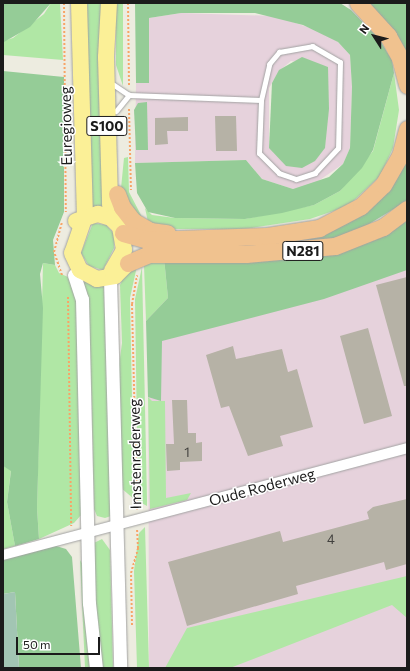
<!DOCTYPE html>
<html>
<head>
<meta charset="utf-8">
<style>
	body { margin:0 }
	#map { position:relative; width:410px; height:671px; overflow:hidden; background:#edece0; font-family:Commissioner,sans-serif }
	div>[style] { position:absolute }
	.industrial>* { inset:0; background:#e6d2dc }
	.grass>* { inset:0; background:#b0e7a5 }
	.forest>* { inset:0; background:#95cc97 }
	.cemetery>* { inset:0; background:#a2c5b3 }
	.building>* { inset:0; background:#b6b2a6 }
	.path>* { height:2px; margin-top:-1px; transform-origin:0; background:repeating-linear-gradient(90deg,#f8a466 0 2px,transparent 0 4px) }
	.roads { filter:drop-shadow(0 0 1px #a2a2a2) drop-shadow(0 0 1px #a2a2a2) }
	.service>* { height:5px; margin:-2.5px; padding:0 2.5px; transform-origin:2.5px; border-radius:2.5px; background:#fff }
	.minor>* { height:10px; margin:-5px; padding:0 5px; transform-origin:5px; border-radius:5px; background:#fff }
	.tertiary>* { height:13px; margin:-6.5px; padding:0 6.5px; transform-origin:6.5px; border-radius:6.5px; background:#fff }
	.primary>* { height:16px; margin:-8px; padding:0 8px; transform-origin:8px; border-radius:8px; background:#fbf097 }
	.trunk>* { height:17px; margin:-8.5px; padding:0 8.5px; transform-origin:8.5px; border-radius:8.5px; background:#f0c28f }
	span { translate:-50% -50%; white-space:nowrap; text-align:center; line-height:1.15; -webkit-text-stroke:3px #fff; paint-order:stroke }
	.number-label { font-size:13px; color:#42413e }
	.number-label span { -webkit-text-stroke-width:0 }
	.shield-label span { padding:1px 3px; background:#fff; border:1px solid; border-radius:3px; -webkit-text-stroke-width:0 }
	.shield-label { font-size:14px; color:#1b1b1b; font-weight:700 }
	.street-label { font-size:15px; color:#1b1b1b }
	.frame { position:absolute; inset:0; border:4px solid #1b1b1b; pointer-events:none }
	.north { position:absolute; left:354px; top:16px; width:40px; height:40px; -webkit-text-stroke:3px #fff; paint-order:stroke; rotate:306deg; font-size:11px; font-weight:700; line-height:16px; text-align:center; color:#1b1b1b }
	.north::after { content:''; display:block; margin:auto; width:14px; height:18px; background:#1b1b1b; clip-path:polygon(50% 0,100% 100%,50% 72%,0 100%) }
	.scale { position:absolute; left:16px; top:637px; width:84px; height:18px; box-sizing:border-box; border:2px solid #1b1b1b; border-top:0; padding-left:5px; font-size:12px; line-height:14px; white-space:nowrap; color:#1b1b1b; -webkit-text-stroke:3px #fff; paint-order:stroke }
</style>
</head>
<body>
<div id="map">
	<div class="industrial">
		<div style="clip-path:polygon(evenodd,181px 13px,275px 16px,325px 33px,338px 42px,350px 55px,352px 87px,350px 148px,343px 164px,314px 184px,293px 189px,262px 179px,246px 160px,135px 163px,136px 83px,149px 83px,149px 18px,181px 13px,291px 61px,328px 67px,325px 148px,269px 148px,269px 88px,279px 71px,291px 61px)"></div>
		<div style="clip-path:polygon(407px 263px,407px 668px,149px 668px,148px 299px)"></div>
	</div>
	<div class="grass">
		<div style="clip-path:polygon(51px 3px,60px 3px,63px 60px,3px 55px,3px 41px,13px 38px,44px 14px)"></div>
		<div style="clip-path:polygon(86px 3px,102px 3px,105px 208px,92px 209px)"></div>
		<div style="clip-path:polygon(116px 3px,123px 3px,123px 86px,116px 65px)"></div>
		<div style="clip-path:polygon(394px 73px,399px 110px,393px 148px,380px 176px,348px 206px,310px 219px,244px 229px,171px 229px,148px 222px,145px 208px,152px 215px,175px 218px,245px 219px,314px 205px,340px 191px,373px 151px)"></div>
		<div style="clip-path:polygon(128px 157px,129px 192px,142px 217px,137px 219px,121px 188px,124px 158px)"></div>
		<div style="clip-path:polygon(93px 223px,106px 225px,114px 234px,114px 248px,103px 270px,89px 266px,81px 253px)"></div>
		<div style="clip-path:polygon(164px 258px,168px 298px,146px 321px,144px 265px)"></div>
		<div style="clip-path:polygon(43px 263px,55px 265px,59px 273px,68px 277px,77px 295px,82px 514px,74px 523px,39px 539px,37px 508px)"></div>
		<div style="clip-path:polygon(137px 266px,130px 298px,134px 499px,121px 488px,118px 373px,122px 343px,120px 285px,125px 274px)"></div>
		<div style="clip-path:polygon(142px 267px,147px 500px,147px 506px,138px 501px,135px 299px)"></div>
		<div style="clip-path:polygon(83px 281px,104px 283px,111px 516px,105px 518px,97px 516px,94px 509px,91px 375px)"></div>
		<div style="clip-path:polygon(148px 397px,152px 401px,165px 401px,166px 498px,191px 493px,187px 500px,150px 509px)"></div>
		<div style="clip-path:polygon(3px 466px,11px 470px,7px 502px,15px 546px,3px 549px)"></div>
		<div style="clip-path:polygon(145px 527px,149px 668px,137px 668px,134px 571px,139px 533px)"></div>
		<div style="clip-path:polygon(102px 539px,110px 550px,113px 668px,100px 668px,92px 544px)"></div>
		<div style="clip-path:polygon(80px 560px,83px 565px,93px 668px,85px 668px)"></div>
		<div style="clip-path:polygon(407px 576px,407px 618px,392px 605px,230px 668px,165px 668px,187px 628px)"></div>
	</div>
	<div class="forest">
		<div style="clip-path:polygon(3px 3px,51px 3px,30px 27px,4px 42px)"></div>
		<div style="clip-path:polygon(135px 3px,340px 3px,351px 10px,379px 39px,392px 60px,394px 73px,373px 150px,362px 168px,340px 191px,314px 205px,282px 213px,245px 219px,175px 218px,148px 212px,137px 193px,135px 163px,246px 160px,262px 179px,293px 189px,329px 177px,343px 164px,350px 148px,352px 87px,350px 55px,338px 42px,303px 25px,255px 13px,181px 13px,149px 18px,149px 83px,136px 83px)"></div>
		<div style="clip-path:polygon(366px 3px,407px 3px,407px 64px)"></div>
		<div style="clip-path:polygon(302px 57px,328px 67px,329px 109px,325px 148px,315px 161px,302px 168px,286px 166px,269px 148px,272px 83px,279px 70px)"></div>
		<div style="clip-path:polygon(3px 71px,64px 77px,64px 212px,53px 240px,55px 265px,43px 263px,40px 274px,43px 308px,37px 508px,39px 539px,15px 546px,7px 502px,11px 471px,3px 466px)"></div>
		<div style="clip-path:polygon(147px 102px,148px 150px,136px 150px,134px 110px,138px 103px)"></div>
		<div style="clip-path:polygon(407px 152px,407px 201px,351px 235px,278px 247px,151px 244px,335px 228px)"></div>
		<div style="clip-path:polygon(407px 217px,407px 270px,324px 299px,162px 341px,161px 401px,148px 397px,146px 321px,168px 298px,164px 258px,278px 258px)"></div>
		<div style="clip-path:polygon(53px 545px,66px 549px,72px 557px,81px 668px,19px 668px,15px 592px,3px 594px,3px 558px)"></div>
	</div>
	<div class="cemetery">
		<div style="clip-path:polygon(15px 592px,19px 668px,3px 668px,3px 594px)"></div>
	</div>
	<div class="building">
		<div style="clip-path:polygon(215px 116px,236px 116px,237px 151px,216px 151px)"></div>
		<div style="clip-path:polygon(188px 117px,188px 131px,167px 131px,168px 144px,155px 145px,155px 118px)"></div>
		<div style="clip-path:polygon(407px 277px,407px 386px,404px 386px,376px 285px)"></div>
		<div style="clip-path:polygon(368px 328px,392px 416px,364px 424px,340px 336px)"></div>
		<div style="clip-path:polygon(233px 346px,236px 359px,282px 349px,288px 372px,297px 369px,313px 427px,280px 436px,283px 446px,248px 456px,229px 406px,221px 408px,206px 355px)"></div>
		<div style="clip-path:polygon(172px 400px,187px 400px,188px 433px,196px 433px,196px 443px,202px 442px,202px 461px,180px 462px,180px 470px,167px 471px,166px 444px,174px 444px)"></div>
		<div style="clip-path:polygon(407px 499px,407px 564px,386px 570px,384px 562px,296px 586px,298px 594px,187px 626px,168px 562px,280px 531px,283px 542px,369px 519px,367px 512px,373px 507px)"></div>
	</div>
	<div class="path">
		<div style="left:64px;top:3px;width:209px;rotate:89.5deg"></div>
		<div style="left:128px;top:3px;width:83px;rotate:89.3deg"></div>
		<div style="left:129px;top:109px;width:81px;rotate:88.6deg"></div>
		<div style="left:62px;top:275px;width:24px;rotate:-109deg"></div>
		<div style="left:54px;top:252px;width:30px;rotate:-75deg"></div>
		<div style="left:68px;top:297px;width:229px;rotate:89.2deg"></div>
		<div style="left:137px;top:510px;width:206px;rotate:-91.4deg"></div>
		<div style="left:132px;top:304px;width:29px;rotate:-80deg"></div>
		<div style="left:132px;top:625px;width:52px;rotate:-91.1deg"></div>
		<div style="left:131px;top:573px;width:26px;rotate:-74deg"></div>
		<div style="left:138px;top:548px;width:18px;rotate:-93deg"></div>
	</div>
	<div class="roads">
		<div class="service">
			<div style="left:312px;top:46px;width:32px;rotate:30deg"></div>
			<div style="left:340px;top:62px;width:86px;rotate:91.3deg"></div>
			<div style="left:338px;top:148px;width:34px;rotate:133deg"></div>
			<div style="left:315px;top:173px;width:20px;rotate:162deg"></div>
			<div style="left:296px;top:179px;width:18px;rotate:-161deg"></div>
			<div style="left:279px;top:173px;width:28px;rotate:-135deg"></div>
			<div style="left:259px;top:153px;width:53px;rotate:-87.8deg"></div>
			<div style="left:261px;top:100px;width:37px;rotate:-77deg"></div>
			<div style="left:269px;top:64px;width:16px;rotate:-50deg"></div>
			<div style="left:279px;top:52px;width:34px;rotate:-10deg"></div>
			<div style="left:114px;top:85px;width:18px;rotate:34deg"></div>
			<div style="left:129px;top:95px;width:132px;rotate:2.2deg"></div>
			<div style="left:116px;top:111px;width:21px;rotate:-51deg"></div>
		</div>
		<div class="minor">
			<div style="left:3px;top:555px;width:418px;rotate:-14.8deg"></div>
		</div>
		<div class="tertiary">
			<div style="left:74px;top:275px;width:25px;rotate:72deg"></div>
			<div style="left:82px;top:299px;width:304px;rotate:88.7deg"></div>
			<div style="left:89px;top:603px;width:65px;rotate:83.9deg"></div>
			<div style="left:110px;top:278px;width:390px;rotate:88.5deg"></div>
		</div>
		<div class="primary">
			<div style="left:79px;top:3px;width:213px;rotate:88.4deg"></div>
			<div style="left:85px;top:216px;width:39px;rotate:109deg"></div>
			<div style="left:72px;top:253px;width:19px;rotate:65deg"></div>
			<div style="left:80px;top:270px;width:19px;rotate:28deg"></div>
			<div style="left:97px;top:279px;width:18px;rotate:-9deg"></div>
			<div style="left:115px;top:276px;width:18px;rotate:-45deg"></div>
			<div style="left:109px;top:3px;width:54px;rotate:93.2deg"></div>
			<div style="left:106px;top:57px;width:147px;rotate:88.4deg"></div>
			<div style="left:110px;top:204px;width:19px;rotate:72deg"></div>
			<div style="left:76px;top:221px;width:23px;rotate:-18deg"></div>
			<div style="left:98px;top:214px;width:14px;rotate:17deg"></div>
			<div style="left:111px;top:218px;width:13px;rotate:45deg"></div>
			<div style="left:120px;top:227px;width:23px;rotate:80deg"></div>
			<div style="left:124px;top:250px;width:24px;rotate:120deg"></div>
		</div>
		<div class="trunk">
			<div style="left:358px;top:3px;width:45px;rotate:47.7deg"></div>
			<div style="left:388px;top:36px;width:25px;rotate:61deg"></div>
			<div style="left:400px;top:58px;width:28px;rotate:75deg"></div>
			<div style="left:117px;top:194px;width:14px;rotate:69deg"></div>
			<div style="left:122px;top:207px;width:18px;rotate:52deg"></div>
			<div style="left:133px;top:221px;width:20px;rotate:30deg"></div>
			<div style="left:150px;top:231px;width:17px;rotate:7deg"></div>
			<div style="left:123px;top:233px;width:25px;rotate:16deg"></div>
			<div style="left:147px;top:240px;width:120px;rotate:-1.9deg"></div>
			<div style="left:267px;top:236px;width:53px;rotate:-8.7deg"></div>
			<div style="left:319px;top:228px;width:47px;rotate:-27.6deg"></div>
			<div style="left:361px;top:206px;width:30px;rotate:-44deg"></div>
			<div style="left:383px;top:185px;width:34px;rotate:-60deg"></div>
			<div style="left:400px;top:156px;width:28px;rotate:-75deg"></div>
			<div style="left:128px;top:263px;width:23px;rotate:-23deg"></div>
			<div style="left:149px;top:254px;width:97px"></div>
			<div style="left:246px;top:254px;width:89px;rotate:-5.1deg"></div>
			<div style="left:335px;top:246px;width:52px;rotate:-21.6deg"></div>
			<div style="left:383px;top:227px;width:30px;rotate:-37deg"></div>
		</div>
	</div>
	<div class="number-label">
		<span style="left:187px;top:452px">1</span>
		<span style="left:331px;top:539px">4</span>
	</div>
	<div class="shield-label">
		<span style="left:107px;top:126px">S100</span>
		<span style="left:303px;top:251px">N281</span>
	</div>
	<div class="street-label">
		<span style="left:66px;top:126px;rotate:-91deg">Euregioweg</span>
		<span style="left:135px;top:454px;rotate:-91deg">Imstenraderweg</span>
		<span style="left:262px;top:487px;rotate:-15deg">Oude Roderweg</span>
	</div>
	<div class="frame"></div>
	<div class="north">N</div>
	<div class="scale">50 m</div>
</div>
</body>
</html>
